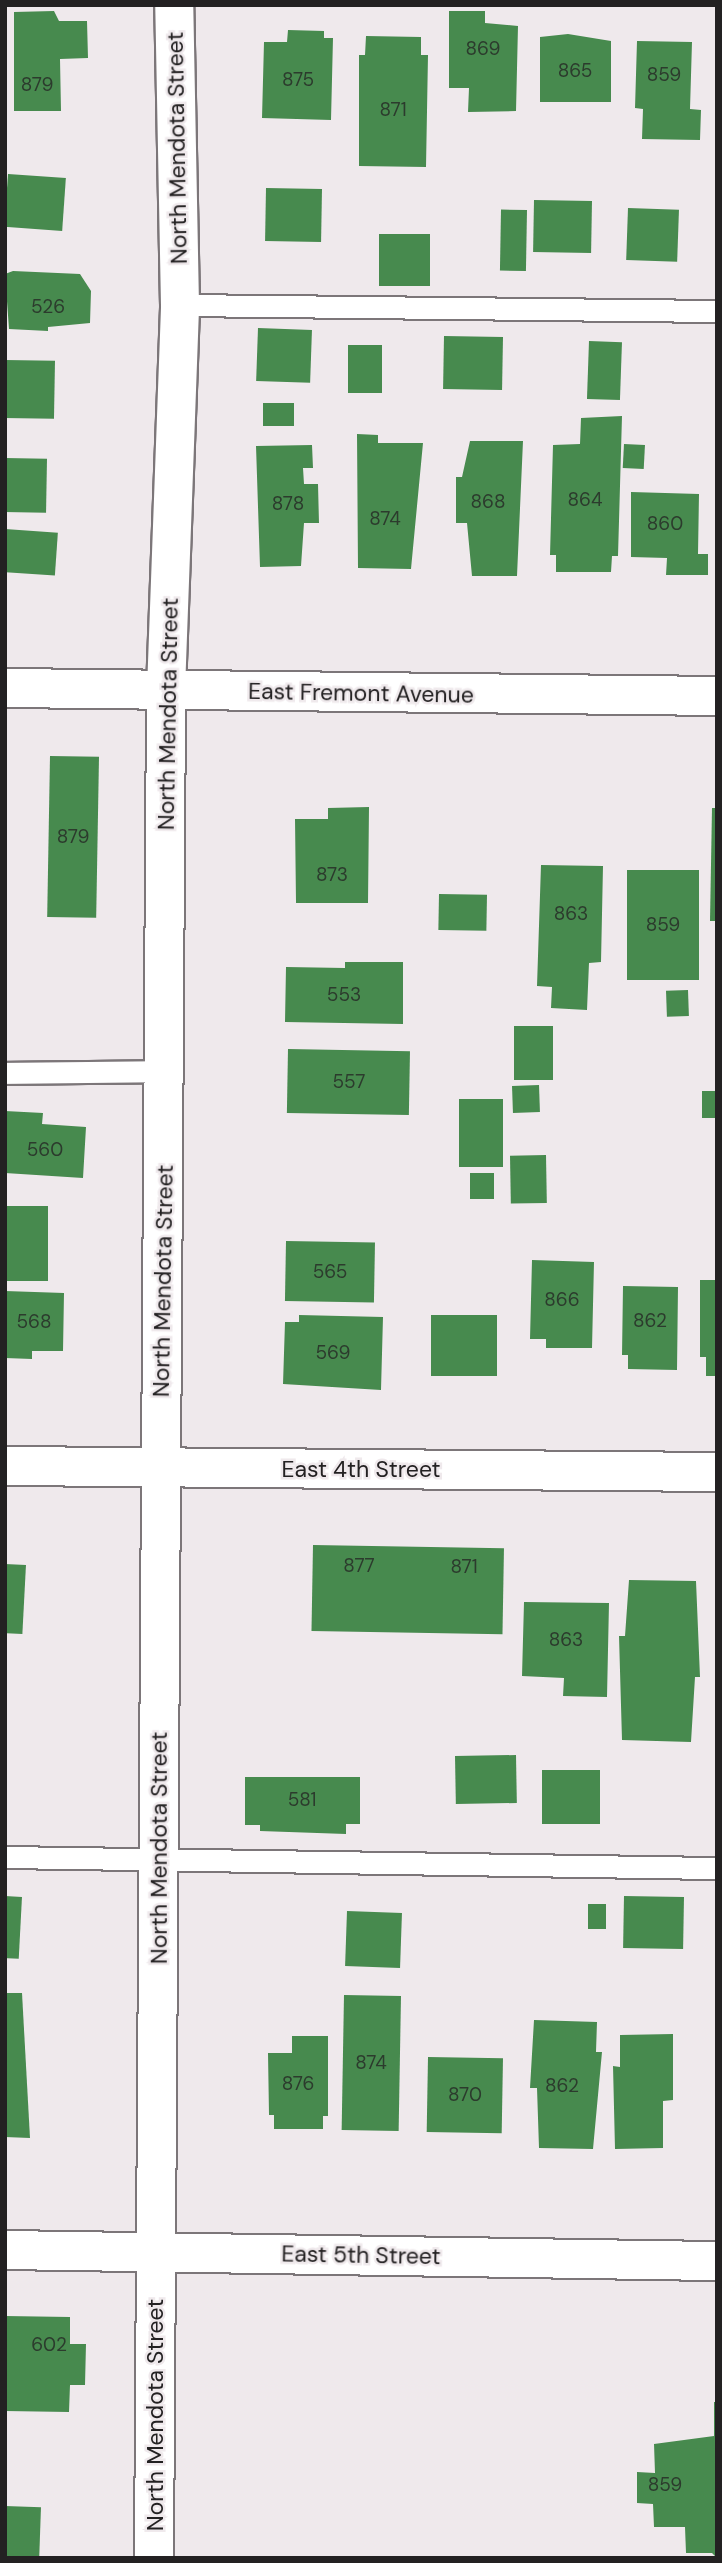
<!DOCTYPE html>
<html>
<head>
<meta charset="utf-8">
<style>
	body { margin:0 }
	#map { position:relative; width:722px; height:2563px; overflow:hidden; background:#efe9ec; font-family:"DM Sans",sans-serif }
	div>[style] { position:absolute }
	.building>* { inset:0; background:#478a4e; transform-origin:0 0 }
	.roads { filter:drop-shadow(2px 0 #7c7679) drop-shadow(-2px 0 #7c7679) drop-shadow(0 2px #7c7679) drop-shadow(0 -2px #7c7679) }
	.service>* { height:21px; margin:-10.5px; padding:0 10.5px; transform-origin:10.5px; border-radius:10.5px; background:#fff }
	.minor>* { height:38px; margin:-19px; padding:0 19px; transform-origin:19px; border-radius:19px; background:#fff }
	span { translate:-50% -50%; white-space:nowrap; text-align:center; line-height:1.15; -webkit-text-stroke:5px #efe9ec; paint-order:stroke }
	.number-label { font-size:19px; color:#2c3b2d }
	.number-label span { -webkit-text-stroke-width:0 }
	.street-label { font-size:23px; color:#232122 }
	.frame { position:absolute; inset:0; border:7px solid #232122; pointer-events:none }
</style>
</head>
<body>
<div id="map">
	<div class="building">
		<i style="clip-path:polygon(54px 11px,59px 21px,87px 21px,88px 58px,60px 59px,61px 111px,14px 111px,14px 12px)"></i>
		<i style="clip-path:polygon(449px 11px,485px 11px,485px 23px,518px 26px,516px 111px,468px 112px,469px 88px,449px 88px)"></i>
		<i style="clip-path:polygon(288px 30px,324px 31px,324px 38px,333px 38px,331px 120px,262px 118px,264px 42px,287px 42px)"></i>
		<i style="clip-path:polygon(568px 34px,611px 41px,611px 102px,540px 102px,540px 37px)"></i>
		<i style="clip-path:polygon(366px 36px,421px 37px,421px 55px,428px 55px,426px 167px,359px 166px,359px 55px,365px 55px)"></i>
		<i style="clip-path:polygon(637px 41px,692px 42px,690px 109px,701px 110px,700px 140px,642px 139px,643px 109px,635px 108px)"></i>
		<i style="left:8px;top:174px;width:58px;height:53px;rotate:4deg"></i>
		<i style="left:266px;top:188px;width:56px;height:53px;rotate:1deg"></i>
		<i style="left:534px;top:200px;width:58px;height:52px;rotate:1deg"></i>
		<i style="left:628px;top:208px;width:51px;height:52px;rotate:2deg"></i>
		<i style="left:527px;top:210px;width:61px;height:26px;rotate:91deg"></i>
		<i style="left:379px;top:234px;width:51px;height:52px"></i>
		<i style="clip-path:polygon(13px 271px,80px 274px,91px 291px,90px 323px,48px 327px,48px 331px,9px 329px,5px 274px)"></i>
		<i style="left:258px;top:328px;width:54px;height:53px;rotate:2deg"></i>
		<i style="left:444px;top:336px;width:59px;height:53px;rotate:1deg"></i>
		<i style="left:589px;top:341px;width:33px;height:58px;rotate:2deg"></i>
		<i style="left:348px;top:345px;width:34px;height:48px"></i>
		<i style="left:5px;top:360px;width:50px;height:58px;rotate:1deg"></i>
		<i style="left:263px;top:403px;width:31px;height:23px"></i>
		<i style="clip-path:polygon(622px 416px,618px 556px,612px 556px,611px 572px,556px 572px,556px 555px,550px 555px,553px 445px,580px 444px,581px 418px)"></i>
		<i style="clip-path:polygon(357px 434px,378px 435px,378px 443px,423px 443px,411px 569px,358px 568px)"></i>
		<i style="clip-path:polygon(470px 441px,523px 441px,517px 576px,472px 576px,467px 523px,456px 523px,456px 477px,462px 477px)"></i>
		<i style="left:624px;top:444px;width:21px;height:24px;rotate:3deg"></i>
		<i style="clip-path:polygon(312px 445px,313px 468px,303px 468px,304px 484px,318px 484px,319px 523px,304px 523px,301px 566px,260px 567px,256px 446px)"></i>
		<i style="left:5px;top:458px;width:42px;height:54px;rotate:1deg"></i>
		<i style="clip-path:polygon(631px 492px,699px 494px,698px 554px,708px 554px,708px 575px,666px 575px,667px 558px,631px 557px)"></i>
		<i style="left:5px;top:529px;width:53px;height:43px;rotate:4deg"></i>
		<i style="left:50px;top:756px;width:49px;height:161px;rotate:1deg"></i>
		<i style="clip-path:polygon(369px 807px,368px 903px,296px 903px,295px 819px,328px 819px,328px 808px)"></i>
		<i style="clip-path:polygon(712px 808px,717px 808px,717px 921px,710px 921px)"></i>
		<i style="clip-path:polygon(541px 865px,603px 866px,601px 962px,589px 963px,587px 1010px,551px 1008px,552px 987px,537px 986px)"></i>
		<i style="left:627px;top:870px;width:72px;height:110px"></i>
		<i style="left:439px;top:894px;width:48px;height:36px;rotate:1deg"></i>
		<i style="clip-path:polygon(345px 962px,403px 962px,403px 1024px,285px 1022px,286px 967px,345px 968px)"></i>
		<i style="left:688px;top:990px;width:26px;height:22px;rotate:88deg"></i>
		<i style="left:514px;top:1026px;width:39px;height:54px"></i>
		<i style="left:288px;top:1049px;width:122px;height:64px;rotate:1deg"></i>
		<i style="left:539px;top:1085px;width:27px;height:27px;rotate:88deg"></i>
		<i style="left:702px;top:1091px;width:15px;height:27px"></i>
		<i style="left:503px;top:1099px;width:68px;height:44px;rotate:90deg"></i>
		<i style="clip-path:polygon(5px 1111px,43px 1113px,42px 1124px,86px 1127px,83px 1178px,5px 1173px)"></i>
		<i style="left:546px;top:1155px;width:48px;height:36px;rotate:89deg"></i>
		<i style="left:470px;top:1173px;width:24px;height:26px"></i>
		<i style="left:5px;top:1206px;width:43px;height:75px"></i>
		<i style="left:286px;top:1241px;width:89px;height:60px;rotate:1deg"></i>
		<i style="clip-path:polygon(532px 1260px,594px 1262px,592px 1348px,546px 1348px,546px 1339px,530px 1339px)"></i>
		<i style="clip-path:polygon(700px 1280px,717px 1280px,717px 1376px,706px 1376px,706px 1357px,700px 1357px)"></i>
		<i style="clip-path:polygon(623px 1286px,678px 1287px,677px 1370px,628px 1369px,628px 1355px,622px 1355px)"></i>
		<i style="clip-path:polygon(5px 1291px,64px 1293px,63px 1351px,32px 1351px,32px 1359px,5px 1358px)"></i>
		<i style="clip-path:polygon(299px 1315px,383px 1317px,381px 1390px,283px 1384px,285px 1322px,299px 1322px)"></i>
		<i style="left:431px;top:1315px;width:66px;height:61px"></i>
		<i style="left:313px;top:1545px;width:191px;height:86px;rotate:1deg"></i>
		<i style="left:5px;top:1564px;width:21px;height:69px;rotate:3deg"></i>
		<i style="clip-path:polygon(629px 1580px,696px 1581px,700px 1677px,695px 1677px,691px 1742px,622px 1740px,619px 1636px,625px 1636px)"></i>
		<i style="clip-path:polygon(524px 1602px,609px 1603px,607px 1697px,563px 1696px,564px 1678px,522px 1676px)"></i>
		<i style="left:516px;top:1755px;width:48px;height:61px;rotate:89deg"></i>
		<i style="left:542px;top:1770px;width:58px;height:54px"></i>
		<i style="clip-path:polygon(245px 1777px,360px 1777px,360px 1824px,346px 1824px,346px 1834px,260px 1831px,260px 1825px,245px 1825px)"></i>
		<i style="left:5px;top:1896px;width:17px;height:62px;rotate:3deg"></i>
		<i style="left:624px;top:1896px;width:60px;height:52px;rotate:1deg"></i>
		<i style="left:588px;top:1904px;width:18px;height:25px"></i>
		<i style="left:347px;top:1911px;width:55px;height:55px;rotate:2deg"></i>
		<i style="clip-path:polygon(5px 1993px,22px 1993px,30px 2138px,5px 2137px)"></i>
		<i style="left:344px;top:1995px;width:57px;height:135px;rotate:1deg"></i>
		<i style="clip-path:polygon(534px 2020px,597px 2022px,596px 2052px,602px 2052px,593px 2149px,539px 2148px,537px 2088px,530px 2088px)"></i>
		<i style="clip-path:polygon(673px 2034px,673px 2100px,663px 2101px,663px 2148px,615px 2149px,613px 2066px,620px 2067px,620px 2035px)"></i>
		<i style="clip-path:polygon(292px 2036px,328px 2036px,328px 2116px,323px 2116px,323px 2129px,274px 2129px,274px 2115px,269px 2115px,268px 2053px,292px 2053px)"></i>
		<i style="left:428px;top:2057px;width:75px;height:75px;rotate:1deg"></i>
		<i style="clip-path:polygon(5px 2316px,70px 2317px,70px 2344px,86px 2344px,85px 2385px,70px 2385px,69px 2412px,5px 2411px)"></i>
		<i style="clip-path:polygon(714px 2402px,717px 2402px,717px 2558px,712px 2553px,686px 2553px,685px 2527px,654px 2527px,653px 2504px,637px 2503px,637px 2472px,655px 2473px,654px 2444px,714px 2436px)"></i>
		<i style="left:5px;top:2506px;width:36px;height:52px;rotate:2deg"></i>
	</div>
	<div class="roads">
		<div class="service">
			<i style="left:180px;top:305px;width:537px;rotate:0.64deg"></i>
			<i style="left:5px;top:1073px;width:162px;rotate:-0.7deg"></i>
			<i style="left:5px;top:1857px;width:712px;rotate:0.89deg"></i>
		</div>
		<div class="minor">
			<i style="left:5px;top:688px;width:712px;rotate:0.64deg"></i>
			<i style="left:5px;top:1466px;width:712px;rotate:0.48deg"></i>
			<i style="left:5px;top:2250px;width:712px;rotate:0.89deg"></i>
			<i style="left:154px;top:2558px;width:1868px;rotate:-89.63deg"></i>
			<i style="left:166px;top:690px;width:385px;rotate:-87.9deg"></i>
			<i style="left:180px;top:305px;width:300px;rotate:-91.1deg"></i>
		</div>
	</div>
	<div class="number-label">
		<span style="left:483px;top:49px">869</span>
		<span style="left:575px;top:71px">865</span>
		<span style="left:664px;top:75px">859</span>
		<span style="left:298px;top:80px">875</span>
		<span style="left:37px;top:85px">879</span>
		<span style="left:393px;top:110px">871</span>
		<span style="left:48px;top:307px">526</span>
		<span style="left:585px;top:500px">864</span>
		<span style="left:488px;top:502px">868</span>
		<span style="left:288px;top:504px">878</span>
		<span style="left:385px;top:519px">874</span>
		<span style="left:665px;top:524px">860</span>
		<span style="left:73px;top:837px">879</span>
		<span style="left:332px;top:875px">873</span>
		<span style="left:571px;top:914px">863</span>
		<span style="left:663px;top:925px">859</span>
		<span style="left:344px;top:995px">553</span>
		<span style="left:349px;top:1082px">557</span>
		<span style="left:45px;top:1150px">560</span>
		<span style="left:330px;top:1272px">565</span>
		<span style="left:562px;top:1300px">866</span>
		<span style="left:650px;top:1321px">862</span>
		<span style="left:34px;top:1322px">568</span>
		<span style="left:333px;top:1353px">569</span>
		<span style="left:359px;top:1566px">877</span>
		<span style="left:464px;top:1567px">871</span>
		<span style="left:566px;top:1640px">863</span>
		<span style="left:302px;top:1800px">581</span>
		<span style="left:371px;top:2063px">874</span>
		<span style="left:298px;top:2084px">876</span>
		<span style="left:562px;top:2086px">862</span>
		<span style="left:465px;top:2095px">870</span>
		<span style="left:49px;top:2345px">602</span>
		<span style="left:665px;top:2485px">859</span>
	</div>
	<div class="street-label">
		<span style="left:177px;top:148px;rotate:-91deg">North Mendota Street</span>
		<span style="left:361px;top:693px;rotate:1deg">East Fremont Avenue</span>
		<span style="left:168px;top:714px;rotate:-89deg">North Mendota Street</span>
		<span style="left:163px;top:1281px;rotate:-89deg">North Mendota Street</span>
		<span style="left:361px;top:1469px">East 4th Street</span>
		<span style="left:159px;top:1848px;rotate:-90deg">North Mendota Street</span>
		<span style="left:361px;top:2255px;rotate:1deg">East 5th Street</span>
		<span style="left:155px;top:2415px;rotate:-90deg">North Mendota Street</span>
	</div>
	<div class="frame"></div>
</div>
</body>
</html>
